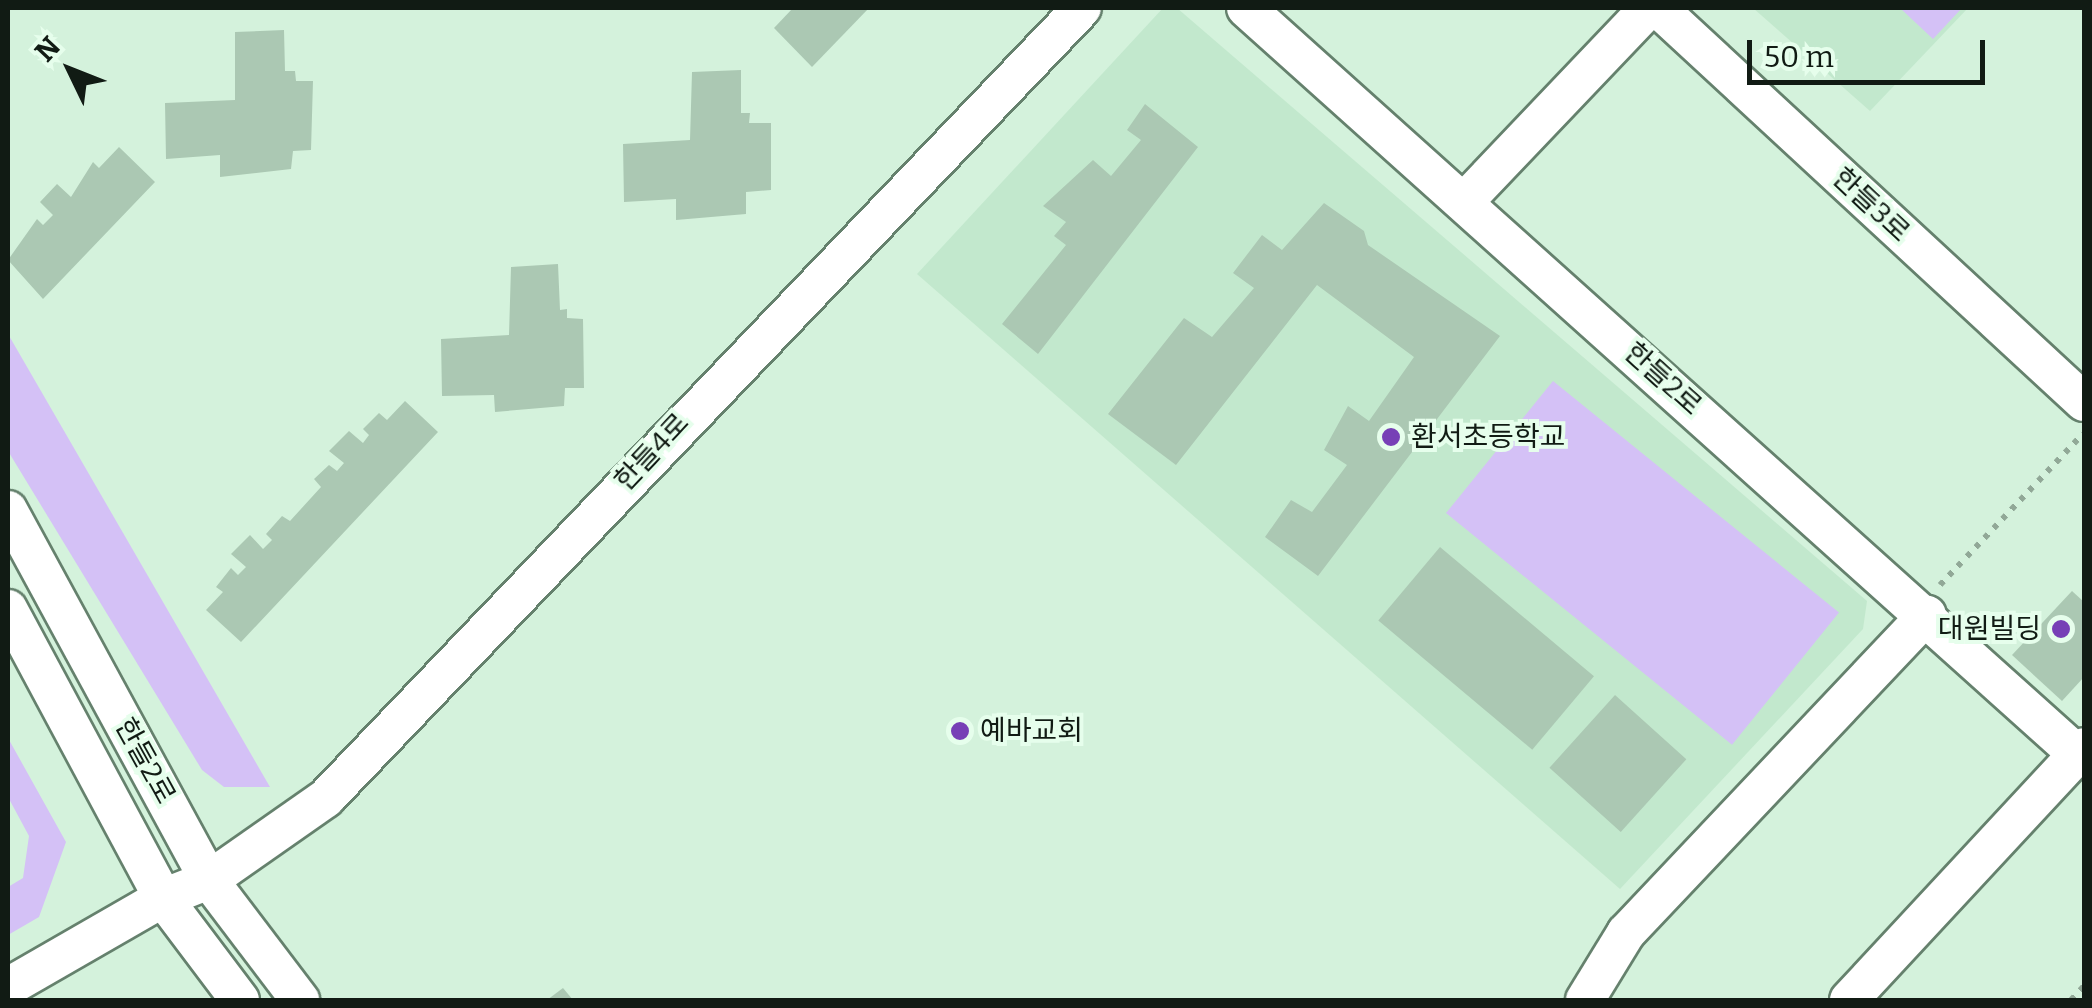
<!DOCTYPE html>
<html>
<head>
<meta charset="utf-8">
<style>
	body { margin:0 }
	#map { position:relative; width:2092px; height:1008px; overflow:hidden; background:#d4f2dc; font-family:Bitter,"Noto Sans KR",serif }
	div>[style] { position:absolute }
	.built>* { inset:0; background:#c2e8cd }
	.green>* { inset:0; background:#d4c1f6; transform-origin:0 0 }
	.building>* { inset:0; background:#abc8b3; transform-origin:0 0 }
	.path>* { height:6px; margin-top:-3px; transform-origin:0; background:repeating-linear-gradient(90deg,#91a897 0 5px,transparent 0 13px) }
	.roads { filter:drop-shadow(2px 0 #65816d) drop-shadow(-2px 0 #65816d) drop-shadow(0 2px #65816d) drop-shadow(0 -2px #65816d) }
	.minor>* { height:38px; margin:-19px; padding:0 19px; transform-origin:19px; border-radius:19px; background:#fff }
	.dots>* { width:28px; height:28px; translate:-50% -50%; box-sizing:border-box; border:5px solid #e6feec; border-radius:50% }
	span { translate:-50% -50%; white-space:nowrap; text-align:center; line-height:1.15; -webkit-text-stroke:8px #e6feec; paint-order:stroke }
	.street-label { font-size:28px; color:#111b14 }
	.poi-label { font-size:28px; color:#111b14 }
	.left { translate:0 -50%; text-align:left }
	.right { translate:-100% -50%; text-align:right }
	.frame { position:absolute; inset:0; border:10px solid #111b14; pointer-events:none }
	.north { position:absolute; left:20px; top:20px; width:100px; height:100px; -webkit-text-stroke:8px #e6feec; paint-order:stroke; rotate:313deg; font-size:28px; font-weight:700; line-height:40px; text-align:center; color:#111b14 }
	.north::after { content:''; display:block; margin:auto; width:35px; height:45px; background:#111b14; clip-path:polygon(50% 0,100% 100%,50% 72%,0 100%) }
	.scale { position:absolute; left:1747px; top:40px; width:238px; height:45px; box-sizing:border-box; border:5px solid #111b14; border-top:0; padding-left:12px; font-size:30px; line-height:35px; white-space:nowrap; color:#111b14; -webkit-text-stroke:8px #e6feec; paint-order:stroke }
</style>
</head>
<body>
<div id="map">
	<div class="built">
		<i style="clip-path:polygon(1163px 8px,1177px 8px,1867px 601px,1863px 629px,1620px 889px,917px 274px)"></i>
		<i style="clip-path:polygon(1753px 8px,1968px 8px,1870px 111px)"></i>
	</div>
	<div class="green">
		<i style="clip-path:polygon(1900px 8px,1962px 8px,1933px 39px)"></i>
		<i style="clip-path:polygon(8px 334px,270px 787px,224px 787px,202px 770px,8px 451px)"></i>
		<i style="left:1553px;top:381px;width:368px;height:170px;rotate:39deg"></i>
		<i style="clip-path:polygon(8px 738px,66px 842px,39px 917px,8px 935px,8px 887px,23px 878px,29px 836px,8px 797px)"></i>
	</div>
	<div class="building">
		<i style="clip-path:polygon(793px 8px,869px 8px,812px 67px,774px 28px)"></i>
		<i style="clip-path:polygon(284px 30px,285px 71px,295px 71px,296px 81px,313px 81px,311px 150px,293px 151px,291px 169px,220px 177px,220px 155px,166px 159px,165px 103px,235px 100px,235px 32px)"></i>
		<i style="clip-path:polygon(741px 70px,741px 113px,750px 113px,749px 123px,771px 123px,771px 190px,746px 192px,746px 214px,676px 220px,676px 199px,624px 202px,623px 144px,690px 140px,692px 72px)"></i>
		<i style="clip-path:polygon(1145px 104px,1198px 147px,1038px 354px,1002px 324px,1066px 245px,1054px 236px,1066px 222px,1043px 206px,1093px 160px,1111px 176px,1141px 140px,1127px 130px)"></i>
		<i style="clip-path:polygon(119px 147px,155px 182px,43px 299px,8px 260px,37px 219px,43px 225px,53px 215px,40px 202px,57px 184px,71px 197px,93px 162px,99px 168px)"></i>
		<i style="clip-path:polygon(1324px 203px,1364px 231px,1368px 245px,1500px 336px,1318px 576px,1265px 537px,1291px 500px,1312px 512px,1347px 465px,1324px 450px,1348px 406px,1369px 421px,1414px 357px,1317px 285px,1176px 465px,1108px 414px,1184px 318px,1212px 337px,1254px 288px,1233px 273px,1262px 235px,1282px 250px)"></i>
		<i style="clip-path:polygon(558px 264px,560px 310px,567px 309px,567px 318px,583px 319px,584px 388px,565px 388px,564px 406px,495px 412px,494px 395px,442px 396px,441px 339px,509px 335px,511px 267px)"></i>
		<i style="clip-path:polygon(405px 401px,438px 432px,241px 642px,206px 610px,223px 592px,216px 587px,231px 568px,238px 575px,246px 567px,231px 554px,250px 535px,263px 549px,272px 540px,266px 534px,282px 516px,290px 521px,321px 487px,314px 479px,329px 465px,337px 471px,344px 463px,329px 451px,349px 431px,363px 443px,369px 435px,363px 429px,379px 413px,387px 420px)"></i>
		<i style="left:1440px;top:547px;width:201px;height:96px;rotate:40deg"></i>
		<i style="clip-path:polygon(2072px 591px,2084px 602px,2084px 677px,2062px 701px,2012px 655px)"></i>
		<i style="left:1615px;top:695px;width:96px;height:98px;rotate:42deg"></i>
		<i style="clip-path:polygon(563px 988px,573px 1000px,547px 1000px)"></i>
	</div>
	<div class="path">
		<i style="left:1940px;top:585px;width:208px;rotate:-46.6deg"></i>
		<i style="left:2071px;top:1000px;width:19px;rotate:-47deg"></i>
	</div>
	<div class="roads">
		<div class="minor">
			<i style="left:1246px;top:8px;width:1117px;rotate:41.91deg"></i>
			<i style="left:1658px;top:8px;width:580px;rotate:42.77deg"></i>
			<i style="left:1464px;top:202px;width:268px;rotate:-46.4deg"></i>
			<i style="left:8px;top:510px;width:421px;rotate:61.5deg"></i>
			<i style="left:209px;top:880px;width:151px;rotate:52.8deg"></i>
			<i style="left:8px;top:609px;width:328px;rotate:61.8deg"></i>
			<i style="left:163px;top:898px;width:128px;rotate:53deg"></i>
			<i style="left:8px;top:987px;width:179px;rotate:-29.9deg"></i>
			<i style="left:163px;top:898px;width:49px;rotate:-21.4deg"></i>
			<i style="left:209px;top:880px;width:143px;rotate:-35deg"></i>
			<i style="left:326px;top:798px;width:1093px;rotate:-46.26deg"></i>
			<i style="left:1585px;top:1000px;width:79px;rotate:-58.5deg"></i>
			<i style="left:1626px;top:933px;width:438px;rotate:-46.6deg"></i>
			<i style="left:1849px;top:1000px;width:345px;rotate:-47.1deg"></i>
		</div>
	</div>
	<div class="dots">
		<i style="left:1391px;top:437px;background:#7740b6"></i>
		<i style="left:2061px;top:629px;background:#7740b6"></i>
		<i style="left:960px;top:731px;background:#7740b6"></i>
	</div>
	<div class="street-label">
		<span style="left:1871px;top:205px;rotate:43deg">한들3로</span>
		<span style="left:1663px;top:379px;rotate:42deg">한들2로</span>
		<span style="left:652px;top:452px;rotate:-47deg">한들4로</span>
		<span style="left:145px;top:761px;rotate:61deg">한들2로</span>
	</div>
	<div class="poi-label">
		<span class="left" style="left:1411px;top:437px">환서초등학교</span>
		<span class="right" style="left:2041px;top:629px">대원빌딩</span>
		<span class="left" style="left:980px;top:731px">예바교회</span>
	</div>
	<div class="frame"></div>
	<div class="north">N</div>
	<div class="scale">50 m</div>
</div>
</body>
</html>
